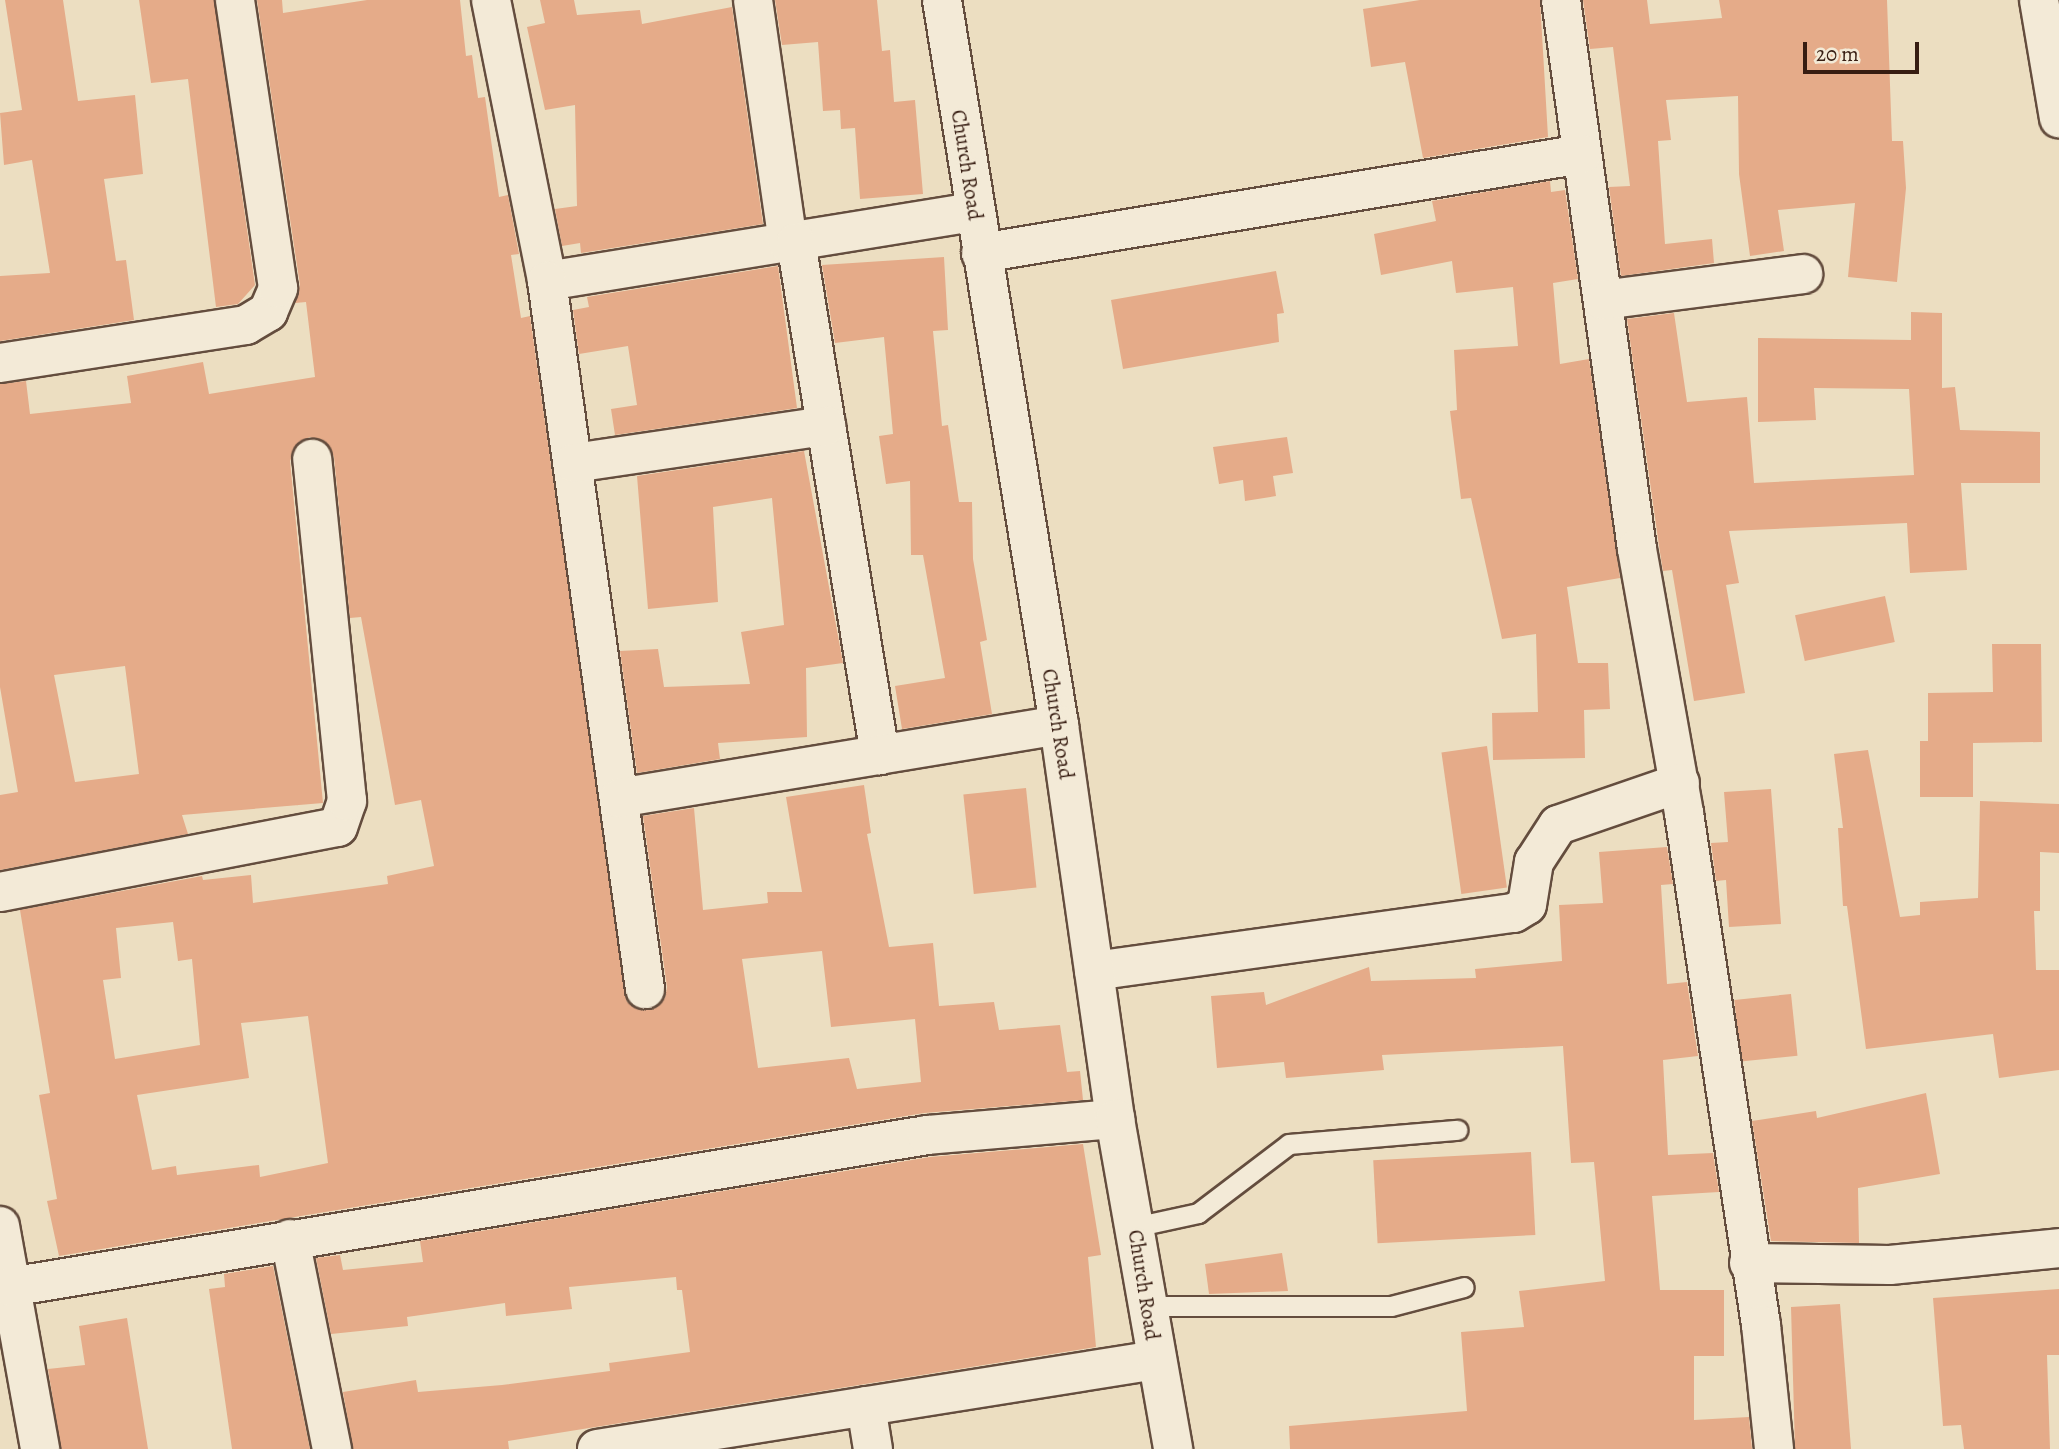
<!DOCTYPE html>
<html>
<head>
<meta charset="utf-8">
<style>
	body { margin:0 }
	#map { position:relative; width:2059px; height:1449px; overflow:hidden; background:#ecdec1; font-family:Alegreya,serif }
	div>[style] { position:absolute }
	.building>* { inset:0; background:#e5ab89; transform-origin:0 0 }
	.roads { filter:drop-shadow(2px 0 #644d3e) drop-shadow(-2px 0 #644d3e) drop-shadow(0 2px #644d3e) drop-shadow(0 -2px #644d3e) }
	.service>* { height:19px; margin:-9.5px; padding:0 9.5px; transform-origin:9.5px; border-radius:9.5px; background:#f3ead7 }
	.minor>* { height:38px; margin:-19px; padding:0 19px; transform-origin:19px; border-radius:19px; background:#f3ead7 }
	.tertiary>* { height:38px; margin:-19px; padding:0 19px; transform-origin:19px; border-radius:19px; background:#f3ead7 }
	span { translate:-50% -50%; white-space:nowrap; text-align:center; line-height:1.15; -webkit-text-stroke:5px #f3ead7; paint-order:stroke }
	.street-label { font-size:21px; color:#371d12 }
	.scale { position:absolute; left:1803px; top:42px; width:116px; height:32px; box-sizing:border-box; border:4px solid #371d12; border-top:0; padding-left:9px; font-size:21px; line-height:24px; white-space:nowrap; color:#371d12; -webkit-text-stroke:5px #f3ead7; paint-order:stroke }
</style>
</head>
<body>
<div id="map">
	<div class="building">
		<i style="clip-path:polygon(5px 0,63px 0,78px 101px,135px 95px,143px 174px,104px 179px,116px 261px,126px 260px,134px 320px,0 341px,0 276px,50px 273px,32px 160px,4px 165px,0 113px,22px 110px)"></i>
		<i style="clip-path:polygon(139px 0,214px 0,255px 285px,238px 304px,216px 307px,188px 79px,151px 83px)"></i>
		<i style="clip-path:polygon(evenodd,257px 0,282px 0,283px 13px,367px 0,460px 0,466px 56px,472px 55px,478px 98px,485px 97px,499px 197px,508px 195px,519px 254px,511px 255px,521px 318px,530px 316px,627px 1002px,649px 1010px,665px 998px,667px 987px,643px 816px,694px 808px,703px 910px,768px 903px,767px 892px,802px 892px,786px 797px,864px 785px,871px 833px,867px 834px,889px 947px,933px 943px,939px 1006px,994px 1002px,999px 1030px,1060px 1025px,1067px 1072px,1080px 1071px,1083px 1100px,924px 1113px,59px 1256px,47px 1201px,57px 1199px,39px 1095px,50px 1093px,20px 910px,202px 876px,203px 880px,251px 875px,253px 903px,388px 884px,387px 876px,434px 866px,421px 800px,395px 805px,361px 617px,350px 618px,334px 457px,329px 446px,310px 437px,299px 442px,290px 461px,323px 803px,182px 815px,188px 834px,0 870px,0 795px,18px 792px,0 687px,0 384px,26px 381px,30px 414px,131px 403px,127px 376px,203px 362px,209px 394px,315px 377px,306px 302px,295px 303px,300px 285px,257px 0,125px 666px,139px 774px,75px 782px,54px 675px,125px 666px,257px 0,173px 922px,178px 961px,192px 959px,200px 1045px,115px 1059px,103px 980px,121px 978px,116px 928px,173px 922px,257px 0,822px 951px,831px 1027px,915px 1019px,921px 1082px,857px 1089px,849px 1058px,758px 1068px,742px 959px,822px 951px,257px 0,308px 1016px,328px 1163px,260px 1177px,259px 1165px,177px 1175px,176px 1166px,152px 1170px,137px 1095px,249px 1078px,241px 1023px,308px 1016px)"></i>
		<i style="clip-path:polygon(540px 0,574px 0,577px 15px,640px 10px,642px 24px,732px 7px,763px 224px,581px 253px,580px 243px,562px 246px,555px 209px,577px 206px,575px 105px,545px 110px,527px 27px,545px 23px)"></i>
		<i style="clip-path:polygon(775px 0,877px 0,882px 51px,890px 50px,894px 102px,915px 100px,923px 194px,860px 199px,855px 128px,841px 129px,840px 110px,823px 111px,818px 42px,782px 45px)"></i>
		<i style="clip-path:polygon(1420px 0,1540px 0,1548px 137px,1423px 158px,1405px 62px,1371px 67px,1363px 9px)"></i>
		<i style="clip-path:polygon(1583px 0,1647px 0,1650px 24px,1722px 18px,1719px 0,1887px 0,1892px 141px,1903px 141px,1906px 188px,1897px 282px,1848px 277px,1855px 203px,1778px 210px,1784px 251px,1750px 256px,1739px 174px,1738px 96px,1666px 100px,1671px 140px,1658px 141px,1665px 244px,1712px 239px,1714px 263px,1621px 276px,1609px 187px,1630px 186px,1613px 47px,1590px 49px)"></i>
		<i style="clip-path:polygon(1550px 181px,1551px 192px,1565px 190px,1578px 279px,1553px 283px,1560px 364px,1589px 359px,1620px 578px,1567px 587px,1578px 663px,1608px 663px,1610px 709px,1584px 710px,1585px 758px,1493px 760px,1492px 713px,1538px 712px,1536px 634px,1502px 639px,1471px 498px,1461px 499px,1450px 411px,1457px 410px,1454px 350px,1518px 346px,1513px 287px,1456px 293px,1452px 261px,1381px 275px,1374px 234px,1436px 221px,1432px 201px)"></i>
		<i style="clip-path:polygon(944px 257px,948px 330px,933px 331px,942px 426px,948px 425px,959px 502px,972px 502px,973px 559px,987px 640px,980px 642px,992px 714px,902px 729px,895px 686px,945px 678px,923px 555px,911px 555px,910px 481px,886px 484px,879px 436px,893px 434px,884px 337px,835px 343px,822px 265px)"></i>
		<i style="clip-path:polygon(778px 266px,797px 408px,615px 435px,611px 409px,637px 405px,628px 346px,579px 354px,573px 310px,589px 307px,587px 297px)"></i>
		<i style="clip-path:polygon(1276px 271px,1284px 313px,1277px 314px,1279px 342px,1123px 369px,1111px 300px)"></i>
		<i style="clip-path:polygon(1911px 312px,1942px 313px,1942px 388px,1955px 387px,1960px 430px,2040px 432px,2040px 483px,1961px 483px,1967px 570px,1910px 573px,1907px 523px,1729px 531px,1739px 583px,1726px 585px,1745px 693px,1694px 701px,1672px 570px,1663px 571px,1659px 546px,1627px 319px,1674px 313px,1687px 402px,1747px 397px,1754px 483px,1914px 475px,1909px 389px,1814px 388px,1816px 420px,1758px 422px,1758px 338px,1911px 340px)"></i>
		<i style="clip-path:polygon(1287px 437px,1293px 473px,1273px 476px,1276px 496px,1245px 501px,1243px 480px,1219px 484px,1213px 447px)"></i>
		<i style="clip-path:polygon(804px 451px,843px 663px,806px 668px,807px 737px,718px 743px,720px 759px,637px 773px,620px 651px,658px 649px,664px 687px,750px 684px,741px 632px,784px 625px,772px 498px,713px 507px,718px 602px,648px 609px,637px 476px)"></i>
		<i style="left:1885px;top:596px;width:47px;height:92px;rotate:78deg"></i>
		<i style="clip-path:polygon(1992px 644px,2041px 644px,2042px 742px,1973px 743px,1973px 797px,1920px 797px,1920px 741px,1928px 741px,1928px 693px,1993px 692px)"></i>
		<i style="left:1487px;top:746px;width:143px;height:46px;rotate:82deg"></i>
		<i style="clip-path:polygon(1868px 750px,1900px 917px,1920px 915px,1920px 902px,1978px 898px,1980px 801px,2059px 804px,2059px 853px,2040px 852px,2040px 911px,2034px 911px,2036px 970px,2059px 970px,2059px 1070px,1999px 1078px,1993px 1034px,1866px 1049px,1847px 906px,1843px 906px,1838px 828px,1843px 828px,1834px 754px)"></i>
		<i style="left:1026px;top:788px;width:100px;height:63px;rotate:84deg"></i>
		<i style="clip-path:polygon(1771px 789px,1781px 924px,1729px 927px,1726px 880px,1716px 881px,1711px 843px,1728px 842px,1724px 792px)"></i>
		<i style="clip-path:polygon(1667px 847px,1673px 884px,1661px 885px,1667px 984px,1687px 982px,1698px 1056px,1663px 1060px,1668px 1155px,1713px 1153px,1719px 1192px,1652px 1196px,1660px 1290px,1724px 1290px,1724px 1356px,1694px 1356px,1694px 1420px,1749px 1417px,1752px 1449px,1290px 1449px,1289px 1426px,1467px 1411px,1461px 1332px,1524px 1327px,1519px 1291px,1605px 1281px,1594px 1162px,1571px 1163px,1563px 1046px,1382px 1055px,1384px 1070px,1286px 1078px,1284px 1062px,1217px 1068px,1211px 996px,1264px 992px,1266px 1005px,1369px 967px,1371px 981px,1476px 978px,1475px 969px,1562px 961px,1559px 905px,1603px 903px,1599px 852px)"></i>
		<i style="left:1791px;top:994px;width:62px;height:57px;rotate:84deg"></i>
		<i style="clip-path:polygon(1926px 1093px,1940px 1174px,1858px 1188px,1859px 1243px,1771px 1241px,1752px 1121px,1816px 1111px,1817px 1118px)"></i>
		<i style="clip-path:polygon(1083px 1144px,1101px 1255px,1088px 1257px,1096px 1347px,508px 1441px,509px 1449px,353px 1449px,343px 1392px,416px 1380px,418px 1392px,502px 1385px,610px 1371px,609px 1363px,690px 1352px,682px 1290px,677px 1290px,676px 1277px,569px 1287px,572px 1309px,506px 1316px,505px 1303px,407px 1317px,408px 1326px,331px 1334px,316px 1258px,340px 1255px,343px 1270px,423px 1262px,420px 1241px,930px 1157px)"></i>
		<i style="left:1531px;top:1152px;width:83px;height:158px;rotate:87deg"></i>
		<i style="clip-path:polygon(1282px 1253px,1288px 1291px,1209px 1294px,1205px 1264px)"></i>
		<i style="clip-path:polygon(273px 1266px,310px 1449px,232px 1449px,209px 1289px,225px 1287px,224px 1274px)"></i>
		<i style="clip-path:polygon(2059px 1289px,2059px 1355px,2047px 1355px,2050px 1449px,1964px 1449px,1961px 1425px,1943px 1426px,1933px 1298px)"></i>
		<i style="clip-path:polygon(1840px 1304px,1851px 1449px,1795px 1449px,1791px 1307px)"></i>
		<i style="clip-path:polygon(127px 1318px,148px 1449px,61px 1449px,48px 1369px,85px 1365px,79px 1326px)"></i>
	</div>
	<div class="roads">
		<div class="service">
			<i style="left:1134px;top:1227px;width:66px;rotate:-12.3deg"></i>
			<i style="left:1198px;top:1213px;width:114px;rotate:-37.2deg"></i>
			<i style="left:1289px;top:1144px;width:169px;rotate:-4.8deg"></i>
			<i style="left:1147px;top:1306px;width:244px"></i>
			<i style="left:1391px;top:1306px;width:75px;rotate:-14.6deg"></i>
		</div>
		<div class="minor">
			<i style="left:491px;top:0;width:287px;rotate:78.7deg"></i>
			<i style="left:547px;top:281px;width:433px;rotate:-9.2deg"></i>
			<i style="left:753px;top:0;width:246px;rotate:81.8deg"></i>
			<i style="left:1561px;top:0;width:554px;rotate:82.12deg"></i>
			<i style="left:1637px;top:549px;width:268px;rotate:79.9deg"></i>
			<i style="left:1684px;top:813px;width:518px;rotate:81.45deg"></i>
			<i style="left:1761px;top:1325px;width:125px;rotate:84deg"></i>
			<i style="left:2039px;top:0;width:120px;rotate:80.4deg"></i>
			<i style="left:796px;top:242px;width:520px;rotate:80.7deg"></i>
			<i style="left:981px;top:253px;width:609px;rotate:-9.35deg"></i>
			<i style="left:547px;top:281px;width:715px;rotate:82.12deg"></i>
			<i style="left:1603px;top:300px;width:202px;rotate:-7.4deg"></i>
			<i style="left:0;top:363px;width:249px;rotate:-8.8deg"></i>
			<i style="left:246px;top:325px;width:26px;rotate:-31deg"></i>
			<i style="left:268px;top:312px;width:26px;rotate:-67deg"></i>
			<i style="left:278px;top:288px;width:291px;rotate:-98.5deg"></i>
			<i style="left:574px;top:463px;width:255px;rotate:-8.4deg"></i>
			<i style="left:619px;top:798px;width:446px;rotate:-9.4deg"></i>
			<i style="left:0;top:892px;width:344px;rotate:-10.9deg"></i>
			<i style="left:338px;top:827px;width:28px;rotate:-71deg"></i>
			<i style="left:347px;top:801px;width:344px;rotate:-95.8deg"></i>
			<i style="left:1094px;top:971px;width:424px;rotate:-7.9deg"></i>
			<i style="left:1514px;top:913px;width:15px;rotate:-32deg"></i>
			<i style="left:1527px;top:905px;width:44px;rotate:-80.8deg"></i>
			<i style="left:1534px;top:862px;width:44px;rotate:-57deg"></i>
			<i style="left:1558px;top:825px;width:129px;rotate:-19deg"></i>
			<i style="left:0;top:1226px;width:227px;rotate:79.8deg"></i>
			<i style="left:290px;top:1239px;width:214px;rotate:78.7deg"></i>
			<i style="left:1749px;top:1263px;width:141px;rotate:0.8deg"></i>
			<i style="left:1890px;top:1265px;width:170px;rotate:-5.7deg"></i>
			<i style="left:10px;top:1287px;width:930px;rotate:-9.41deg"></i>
			<i style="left:927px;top:1135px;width:189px;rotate:-4.9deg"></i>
			<i style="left:866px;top:1406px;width:44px;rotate:80.8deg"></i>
			<i style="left:597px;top:1449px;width:566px;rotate:-9.05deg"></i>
		</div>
		<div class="tertiary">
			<i style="left:942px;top:0;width:734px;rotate:80.83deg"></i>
			<i style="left:1059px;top:725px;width:398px;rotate:81.9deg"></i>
			<i style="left:1115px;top:1119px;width:335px;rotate:80deg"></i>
		</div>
	</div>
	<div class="street-label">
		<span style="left:967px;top:165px;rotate:81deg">Church Road</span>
		<span style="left:1058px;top:724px;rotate:81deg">Church Road</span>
		<span style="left:1144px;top:1285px;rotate:81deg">Church Road</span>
	</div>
	<div class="scale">20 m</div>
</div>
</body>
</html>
